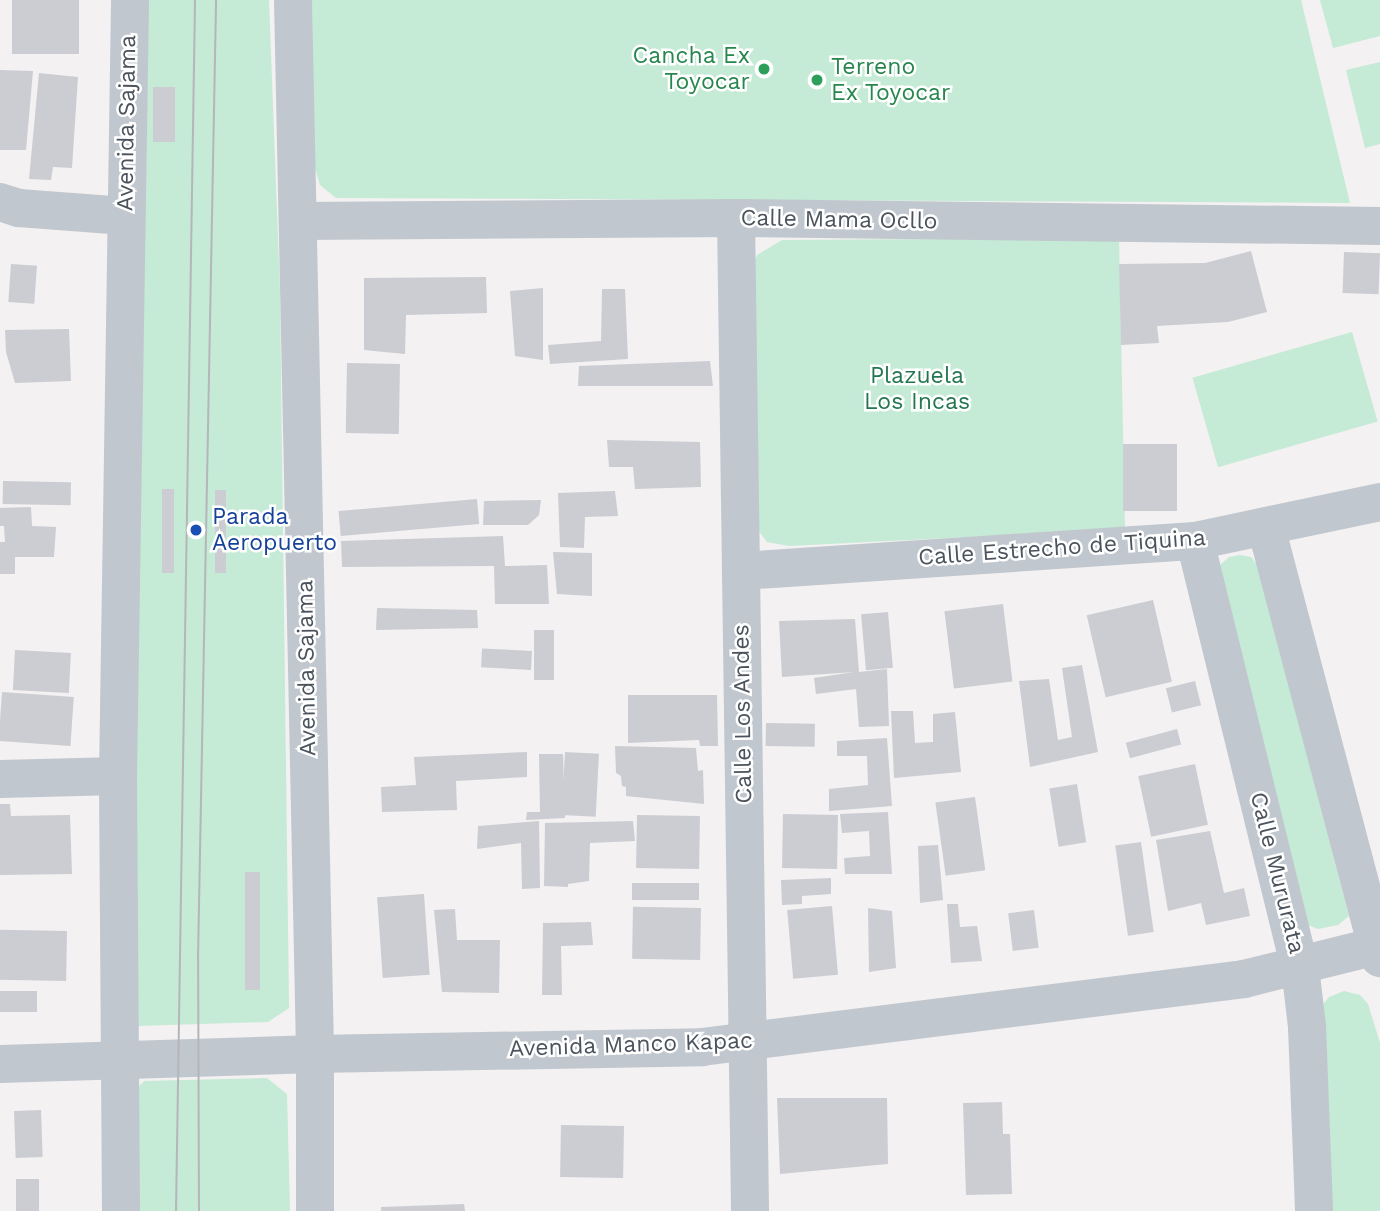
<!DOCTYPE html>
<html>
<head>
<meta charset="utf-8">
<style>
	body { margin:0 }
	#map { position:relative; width:1380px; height:1211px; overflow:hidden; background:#f3f1f1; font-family:"Work Sans",sans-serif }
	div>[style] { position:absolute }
	.green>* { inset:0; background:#c5ead6; transform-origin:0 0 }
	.building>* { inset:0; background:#cbcdd3; transform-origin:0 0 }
	.minor>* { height:38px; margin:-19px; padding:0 19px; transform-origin:19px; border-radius:19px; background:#c1c7ce }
	.tram>* { height:2px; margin:-1px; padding:0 1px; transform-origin:1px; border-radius:1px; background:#b4b6ba }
	.dots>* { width:19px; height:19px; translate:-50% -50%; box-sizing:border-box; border:4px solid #fff; border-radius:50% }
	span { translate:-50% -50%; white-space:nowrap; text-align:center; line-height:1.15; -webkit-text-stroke:5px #fff; paint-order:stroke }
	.leisure-label { font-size:23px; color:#27864d }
	.right { translate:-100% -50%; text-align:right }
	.left { translate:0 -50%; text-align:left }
	.street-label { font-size:23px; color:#4b535c }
	.park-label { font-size:23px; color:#237651 }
	.transit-label { font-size:23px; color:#164399 }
</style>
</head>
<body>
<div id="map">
	<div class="green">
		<i style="clip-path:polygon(144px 0,269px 0,280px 291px,289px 1008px,268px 1022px,137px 1026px,130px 688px)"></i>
		<i style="clip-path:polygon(312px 0,1301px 0,1350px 203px,336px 198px,320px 185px,313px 161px)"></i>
		<i style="clip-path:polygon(1320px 0,1380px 0,1380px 36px,1333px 48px)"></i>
		<i style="clip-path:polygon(1380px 62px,1380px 144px,1365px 148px,1346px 70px)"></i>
		<i style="clip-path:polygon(1119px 238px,1125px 529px,789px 546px,767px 542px,755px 526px,751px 272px,757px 255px,782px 240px)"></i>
		<i style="left:1352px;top:332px;width:93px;height:166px;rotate:74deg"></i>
		<i style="clip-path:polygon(1240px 555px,1251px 557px,1258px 566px,1349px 916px,1338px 925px,1318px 929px,1308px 925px,1220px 565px,1229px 557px)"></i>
		<i style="clip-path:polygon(1344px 991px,1360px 995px,1368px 1004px,1380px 1043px,1380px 1211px,1329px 1211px,1320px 1008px,1329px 997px)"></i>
		<i style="clip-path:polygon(267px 1078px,287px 1094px,290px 1211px,133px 1211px,131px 1095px,144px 1081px)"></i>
	</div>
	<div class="building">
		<i style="left:12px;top:0;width:67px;height:54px"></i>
		<i style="clip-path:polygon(0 70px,33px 71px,26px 150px,0 150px)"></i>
		<i style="clip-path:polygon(39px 73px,78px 77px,72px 168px,53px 167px,51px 180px,29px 179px)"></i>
		<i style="left:153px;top:87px;width:22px;height:55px"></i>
		<i style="clip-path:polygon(1251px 251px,1267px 312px,1228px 322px,1157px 326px,1159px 343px,1121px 345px,1119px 264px,1205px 263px)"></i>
		<i style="left:1344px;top:252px;width:36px;height:41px;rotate:2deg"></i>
		<i style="left:11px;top:264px;width:26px;height:38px;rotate:4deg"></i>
		<i style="clip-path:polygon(486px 277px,487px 313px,406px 315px,405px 354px,364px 350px,364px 278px)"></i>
		<i style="clip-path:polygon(543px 288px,543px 360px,515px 356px,510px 291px)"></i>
		<i style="clip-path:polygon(602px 289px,625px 289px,628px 359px,550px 364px,548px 345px,601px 341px)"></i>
		<i style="clip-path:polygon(69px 329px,71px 381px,15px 383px,6px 352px,5px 330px)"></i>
		<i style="clip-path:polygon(710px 361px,713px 386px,578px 386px,579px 366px)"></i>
		<i style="left:347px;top:363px;width:53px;height:70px;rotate:1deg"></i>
		<i style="clip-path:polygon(607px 440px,700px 442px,701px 487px,635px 489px,633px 467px,609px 467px)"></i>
		<i style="left:1177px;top:444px;width:67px;height:54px;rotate:90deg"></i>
		<i style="left:3px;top:481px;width:68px;height:23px;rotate:1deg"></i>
		<i style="left:162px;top:489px;width:12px;height:84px"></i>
		<i style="left:215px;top:490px;width:11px;height:83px"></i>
		<i style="clip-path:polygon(615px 491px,618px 516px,585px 517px,584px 548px,560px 547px,558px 493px)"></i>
		<i style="left:477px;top:499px;width:25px;height:139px;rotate:85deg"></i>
		<i style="clip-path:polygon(541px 500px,539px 515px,528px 525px,483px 525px,484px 501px)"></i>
		<i style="clip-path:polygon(31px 507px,32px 526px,56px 527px,54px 557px,15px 557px,15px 574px,0 574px,0 542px,5px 542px,4px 526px,0 526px,0 508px)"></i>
		<i style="clip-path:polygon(503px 536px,505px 566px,547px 565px,549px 604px,495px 604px,494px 566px,342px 567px,341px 541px)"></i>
		<i style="clip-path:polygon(553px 552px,592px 553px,592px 596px,557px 594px)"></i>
		<i style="left:1153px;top:600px;width:84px;height:68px;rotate:77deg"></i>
		<i style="left:1003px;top:604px;width:78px;height:59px;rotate:83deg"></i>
		<i style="clip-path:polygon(377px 608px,477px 610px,478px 628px,376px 630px)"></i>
		<i style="left:888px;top:612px;width:56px;height:27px;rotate:85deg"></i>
		<i style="clip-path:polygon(855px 619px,859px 672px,887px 669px,889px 726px,859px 727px,856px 689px,816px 694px,814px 678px,854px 672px,782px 677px,779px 621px)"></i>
		<i style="left:534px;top:630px;width:20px;height:50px"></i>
		<i style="left:15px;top:650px;width:56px;height:40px;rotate:3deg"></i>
		<i style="left:532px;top:651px;width:19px;height:50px;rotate:93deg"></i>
		<i style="clip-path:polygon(1082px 665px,1098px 752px,1030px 767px,1019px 681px,1049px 679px,1058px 740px,1072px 737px,1062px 668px)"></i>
		<i style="left:1195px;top:681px;width:25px;height:30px;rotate:76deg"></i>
		<i style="left:2px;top:692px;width:72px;height:49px;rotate:4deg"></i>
		<i style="clip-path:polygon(628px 695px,717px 695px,718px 746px,700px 746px,699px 740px,628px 743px)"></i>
		<i style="clip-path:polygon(891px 711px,913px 711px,915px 743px,933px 742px,933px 714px,955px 712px,961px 772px,894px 778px)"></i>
		<i style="left:766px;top:723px;width:49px;height:23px;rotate:1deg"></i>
		<i style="left:1177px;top:729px;width:16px;height:53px;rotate:75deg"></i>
		<i style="clip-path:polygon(887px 738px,892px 806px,829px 811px,829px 789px,868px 785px,867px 756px,837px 756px,837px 741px)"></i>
		<i style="clip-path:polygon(615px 746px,696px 748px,698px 771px,703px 770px,704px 804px,626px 796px,626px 787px,622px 786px,621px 776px,616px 773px)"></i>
		<i style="clip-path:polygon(527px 752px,527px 777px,456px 781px,457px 810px,382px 812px,381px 787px,416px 785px,414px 757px)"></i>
		<i style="left:565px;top:752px;width:34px;height:63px;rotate:3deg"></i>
		<i style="clip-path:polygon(539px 754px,563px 754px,565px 818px,526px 820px,527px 812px,540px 812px)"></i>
		<i style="left:1195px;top:764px;width:62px;height:58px;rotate:78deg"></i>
		<i style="left:1077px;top:784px;width:59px;height:28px;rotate:81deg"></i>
		<i style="left:975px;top:797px;width:74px;height:40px;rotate:82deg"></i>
		<i style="clip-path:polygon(0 804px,10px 804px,11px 816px,70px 815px,72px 874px,0 875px)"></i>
		<i style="clip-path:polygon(888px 812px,892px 874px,845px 874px,844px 858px,870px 856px,869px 831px,842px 833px,840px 814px)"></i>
		<i style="left:783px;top:814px;width:55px;height:54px;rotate:1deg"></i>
		<i style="left:637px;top:815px;width:63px;height:53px;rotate:1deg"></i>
		<i style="clip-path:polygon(539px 821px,540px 888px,522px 889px,521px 843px,477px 849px,478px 826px)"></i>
		<i style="clip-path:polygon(633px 821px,635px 841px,590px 843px,589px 881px,568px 884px,568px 887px,544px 886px,545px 823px)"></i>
		<i style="clip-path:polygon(1210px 831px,1224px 893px,1244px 888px,1250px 916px,1206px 925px,1201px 903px,1168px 911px,1156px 840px)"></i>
		<i style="left:1141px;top:842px;width:91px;height:26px;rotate:82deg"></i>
		<i style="clip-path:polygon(938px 845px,943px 900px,920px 903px,918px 846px)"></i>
		<i style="left:245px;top:872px;width:15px;height:118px"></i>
		<i style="clip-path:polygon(831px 878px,831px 894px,802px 896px,802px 904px,782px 905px,781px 880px)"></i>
		<i style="left:632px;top:883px;width:67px;height:17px"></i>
		<i style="left:424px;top:894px;width:81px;height:47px;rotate:86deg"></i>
		<i style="clip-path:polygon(947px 904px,958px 904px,960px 927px,977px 926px,982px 961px,951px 963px)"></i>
		<i style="left:832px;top:906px;width:69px;height:45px;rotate:85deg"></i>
		<i style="left:701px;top:908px;width:52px;height:68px;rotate:91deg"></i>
		<i style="clip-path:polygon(868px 908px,892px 911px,896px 968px,869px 972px)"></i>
		<i style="clip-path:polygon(455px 909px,457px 940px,500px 940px,499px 993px,442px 992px,434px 910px)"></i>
		<i style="left:1034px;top:910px;width:38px;height:26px;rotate:83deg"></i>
		<i style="clip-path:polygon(591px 922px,593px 945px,561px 946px,562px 995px,542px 995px,543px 923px)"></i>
		<i style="left:67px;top:931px;width:50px;height:67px;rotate:91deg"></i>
		<i style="left:0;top:991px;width:37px;height:21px"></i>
		<i style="clip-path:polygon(777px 1098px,887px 1098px,888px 1164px,780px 1174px)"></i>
		<i style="clip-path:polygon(1002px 1102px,1003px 1134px,1010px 1134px,1012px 1194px,966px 1195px,963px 1103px)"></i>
		<i style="left:41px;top:1110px;width:47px;height:27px;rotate:88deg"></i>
		<i style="left:561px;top:1125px;width:63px;height:52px;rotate:1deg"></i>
		<i style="left:16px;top:1179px;width:23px;height:32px"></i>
		<i style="clip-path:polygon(464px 1204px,465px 1211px,381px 1211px,381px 1207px)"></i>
	</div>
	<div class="minor">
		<i style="left:293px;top:0;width:1054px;rotate:88.8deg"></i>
		<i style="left:315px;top:1054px;width:157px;rotate:90deg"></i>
		<i style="left:0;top:202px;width:20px;rotate:18deg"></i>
		<i style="left:19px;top:208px;width:106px;rotate:4.3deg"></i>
		<i style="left:736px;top:218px;width:993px;rotate:89.19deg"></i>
		<i style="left:299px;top:221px;width:437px;rotate:-0.4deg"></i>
		<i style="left:736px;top:218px;width:644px;rotate:0.71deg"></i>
		<i style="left:1266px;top:527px;width:446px;rotate:75.2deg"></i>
		<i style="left:1195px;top:541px;width:439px;rotate:76.2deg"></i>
		<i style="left:1300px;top:967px;width:60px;rotate:83.3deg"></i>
		<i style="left:1307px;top:1027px;width:184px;rotate:87.8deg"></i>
		<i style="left:741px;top:571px;width:455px;rotate:-3.8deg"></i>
		<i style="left:1195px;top:541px;width:189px;rotate:-11.9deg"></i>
		<i style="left:0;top:779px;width:118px;rotate:-1.5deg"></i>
		<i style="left:0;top:1064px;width:315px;rotate:-1.8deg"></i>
		<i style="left:315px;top:1054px;width:387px;rotate:-1deg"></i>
		<i style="left:702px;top:1047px;width:546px;rotate:-7.15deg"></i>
		<i style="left:1244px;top:979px;width:140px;rotate:-14deg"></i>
		<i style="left:121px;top:1211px;width:435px;rotate:-90.4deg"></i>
		<i style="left:118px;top:776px;width:776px;rotate:-89.11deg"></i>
	</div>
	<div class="tram">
		<i style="left:176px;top:1211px;width:1211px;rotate:-89.1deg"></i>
		<i style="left:199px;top:1211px;width:252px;rotate:-90.2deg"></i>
		<i style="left:198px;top:959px;width:959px;rotate:-88.92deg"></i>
	</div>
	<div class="dots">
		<i style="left:764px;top:69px;background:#2e9e5b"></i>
		<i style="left:817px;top:80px;background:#2e9e5b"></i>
		<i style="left:196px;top:530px;background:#1a4fb4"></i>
	</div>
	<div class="leisure-label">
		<span class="right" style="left:750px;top:69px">Cancha Ex<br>Toyocar</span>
		<span class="left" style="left:831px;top:80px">Terreno<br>Ex Toyocar</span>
	</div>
	<div class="street-label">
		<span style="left:127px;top:123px;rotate:-89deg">Avenida Sajama</span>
		<span style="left:839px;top:220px;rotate:1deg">Calle Mama Ocllo</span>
		<span style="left:1062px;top:548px;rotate:-4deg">Calle Estrecho de Tiquina</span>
		<span style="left:307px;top:668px;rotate:-91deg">Avenida Sajama</span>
		<span style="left:743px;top:714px;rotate:-91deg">Calle Los Andes</span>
		<span style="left:1277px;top:873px;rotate:76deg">Calle Mururata</span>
		<span style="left:631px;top:1045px;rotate:-2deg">Avenida Manco Kapac</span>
	</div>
	<div class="park-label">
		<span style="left:917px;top:389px">Plazuela<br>Los Incas</span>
	</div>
	<div class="transit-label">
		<span class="left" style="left:212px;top:530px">Parada<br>Aeropuerto</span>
	</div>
</div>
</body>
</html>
